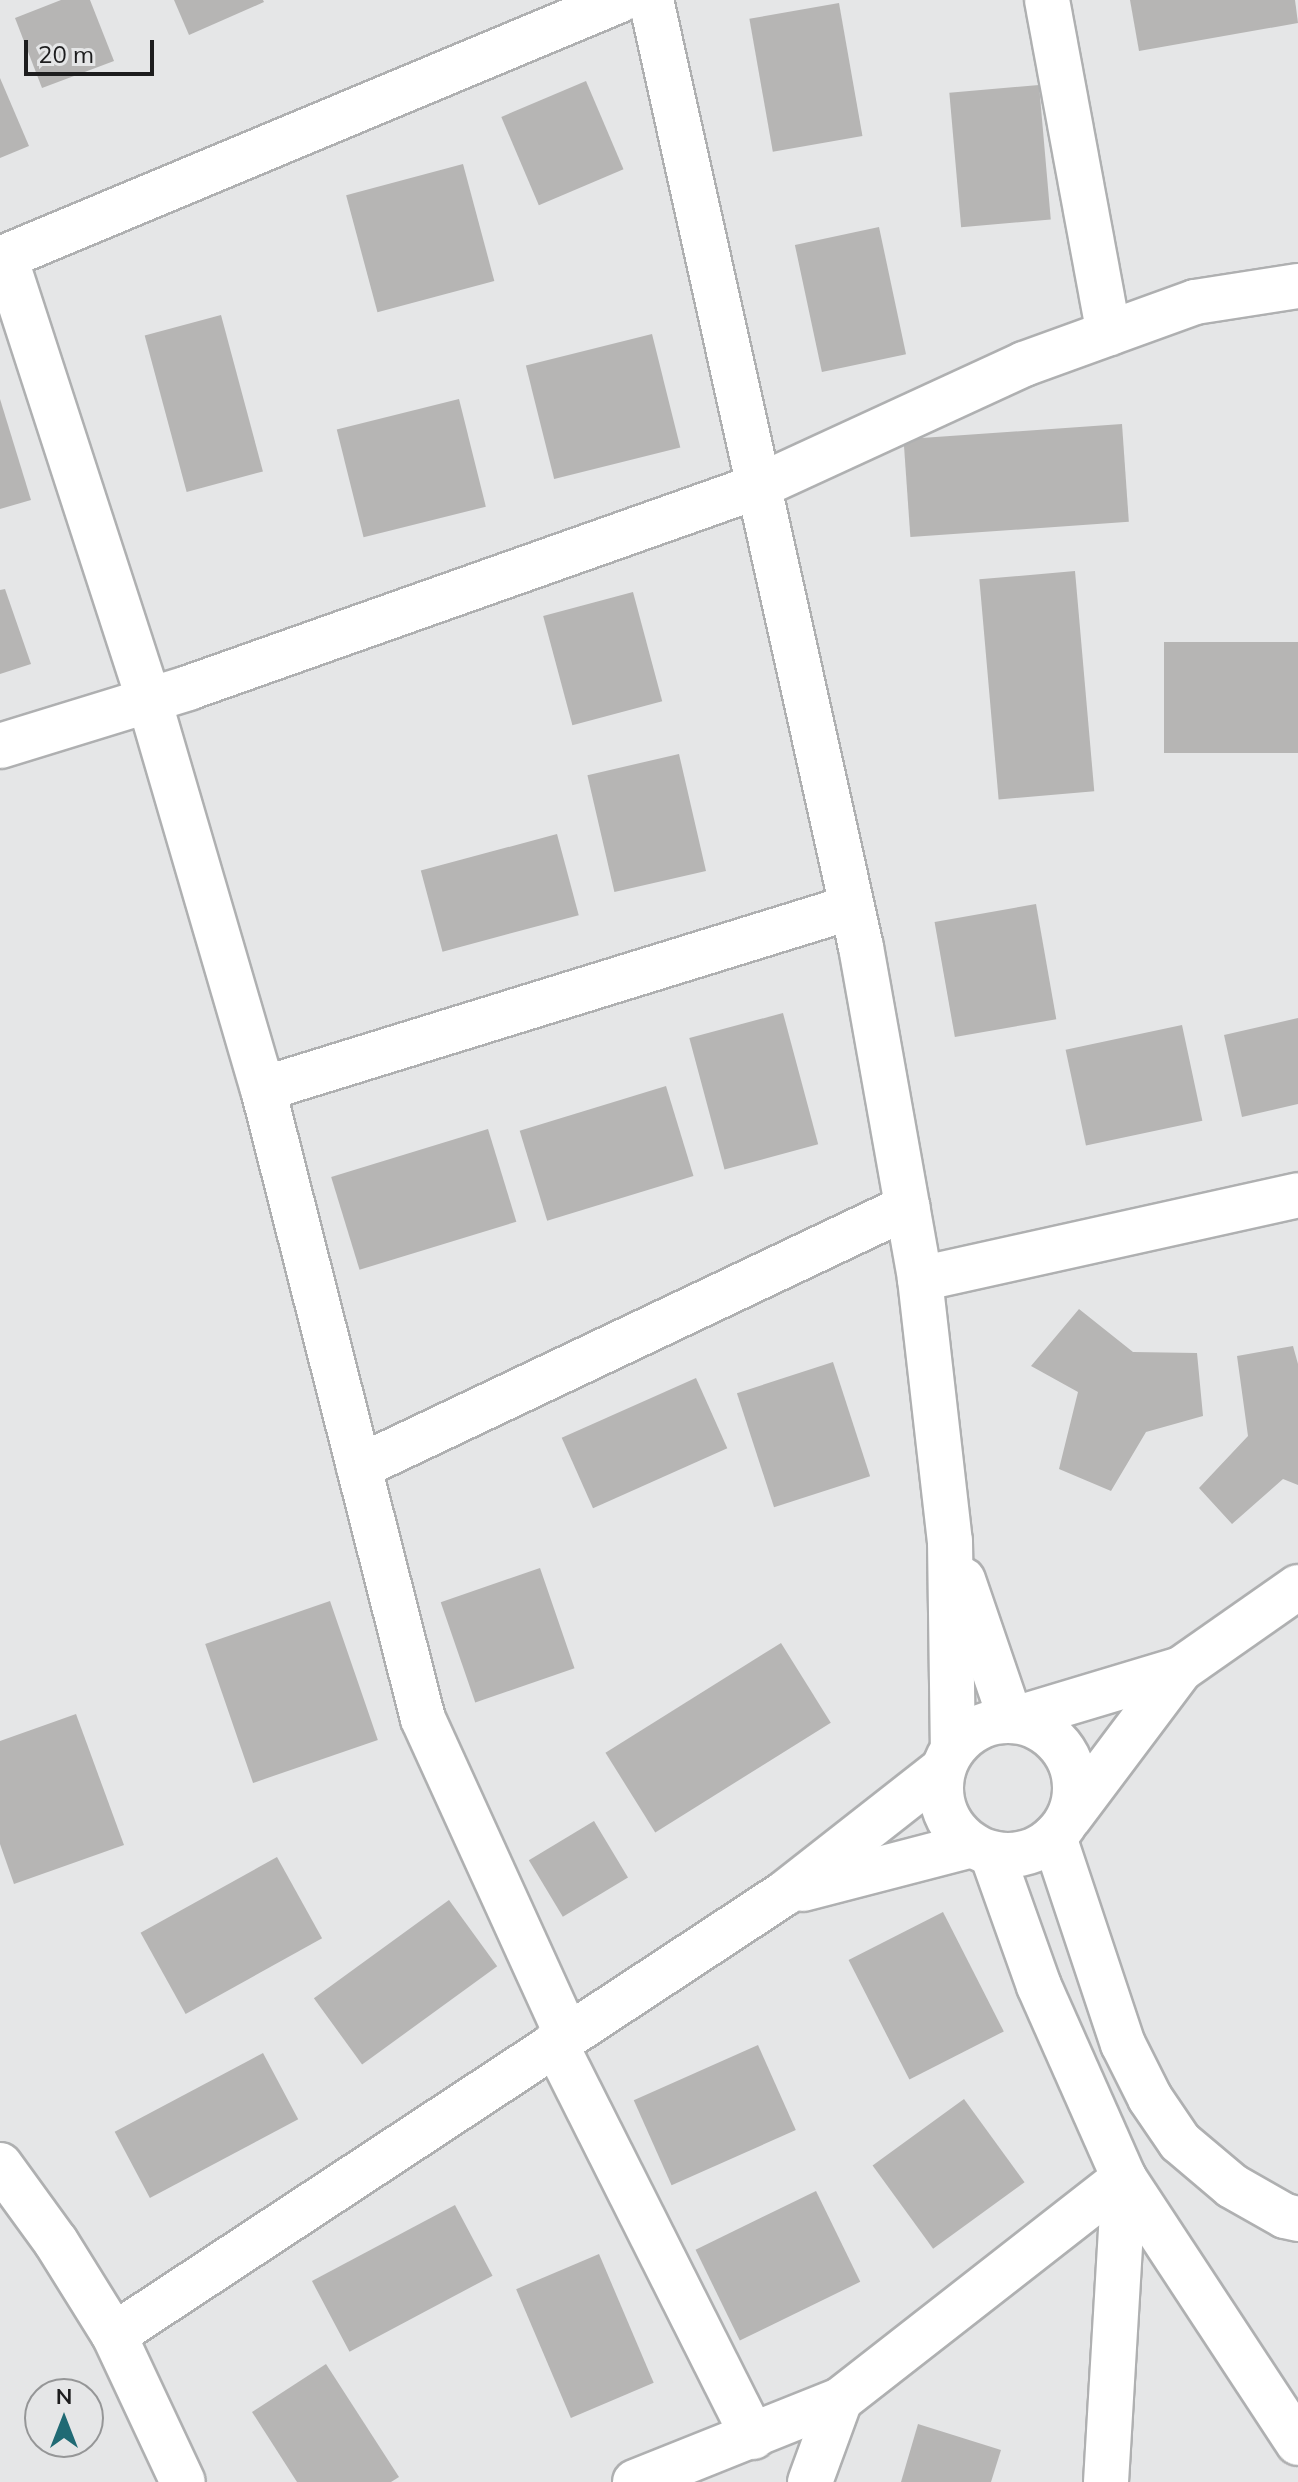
<!DOCTYPE html>
<html>
<head>
<meta charset="utf-8">
<style>
	body { margin:0 }
	#map { position:relative; width:1298px; height:2482px; overflow:hidden; background:#e5e6e7; font-family:Mulish,sans-serif }
	div>[style] { position:absolute }
	.building>* { inset:0; background:#b6b5b4; transform-origin:0 0 }
	.roads { filter:drop-shadow(2px 0 #afb0b1) drop-shadow(-2px 0 #afb0b1) drop-shadow(0 2px #afb0b1) drop-shadow(0 -2px #afb0b1) }
	.minor>* { height:44px; margin:-22px; padding:0 22px; transform-origin:22px; border-radius:22px; background:#fff }
	.minor>.ring { margin:-22px; padding:0; box-sizing:content-box; background:none; border:44px solid #fff; border-radius:50% }
	span { translate:-50% -50%; white-space:nowrap; text-align:center; line-height:1.15; -webkit-text-stroke:7px #e5e6e7; paint-order:stroke }
	.north { position:absolute; left:24px; top:2378px; width:80px; height:80px; box-sizing:border-box; background:#e5e6e7; border:2px solid #959697; border-radius:50%; rotate:0deg; font-size:22px; font-weight:700; line-height:32px; text-align:center; color:#1d1d1e }
	.north::after { content:''; display:block; margin:auto; width:28px; height:36px; background:#206a74; clip-path:polygon(50% 0,100% 100%,50% 72%,0 100%) }
	.scale { position:absolute; left:24px; top:40px; width:130px; height:36px; box-sizing:border-box; border:4px solid #1d1d1e; border-top:0; padding-left:10px; font-size:24px; line-height:28px; white-space:nowrap; color:#1d1d1e; -webkit-text-stroke:6px #e5e6e7; paint-order:stroke }
</style>
</head>
<body>
<div id="map">
	<div class="building">
		<i style="clip-path:polygon(61px 0,90px 0,114px 61px,42px 88px,15px 18px)"></i>
		<i style="clip-path:polygon(174px 0,263px 0,264px 2px,189px 35px)"></i>
		<i style="clip-path:polygon(1130px 0,1295px 0,1298px 23px,1139px 51px)"></i>
		<i style="left:839px;top:3px;width:135px;height:91px;rotate:80deg"></i>
		<i style="clip-path:polygon(0 78px,29px 146px,0 158px)"></i>
		<i style="left:586px;top:81px;width:96px;height:92px;rotate:67deg"></i>
		<i style="left:1039px;top:85px;width:135px;height:90px;rotate:85deg"></i>
		<i style="left:463px;top:164px;width:121px;height:121px;rotate:75deg"></i>
		<i style="left:879px;top:227px;width:130px;height:86px;rotate:78deg"></i>
		<i style="left:221px;top:315px;width:162px;height:79px;rotate:75deg"></i>
		<i style="left:652px;top:334px;width:117px;height:130px;rotate:76deg"></i>
		<i style="clip-path:polygon(0 399px,31px 500px,0 509px)"></i>
		<i style="left:459px;top:399px;width:111px;height:126px;rotate:76deg"></i>
		<i style="left:1122px;top:424px;width:98px;height:219px;rotate:86deg"></i>
		<i style="left:1075px;top:571px;width:221px;height:96px;rotate:85deg"></i>
		<i style="clip-path:polygon(5px 589px,31px 664px,0 674px,0 590px)"></i>
		<i style="left:633px;top:592px;width:113px;height:93px;rotate:75deg"></i>
		<i style="left:1298px;top:642px;width:111px;height:134px;rotate:90deg"></i>
		<i style="left:679px;top:754px;width:120px;height:94px;rotate:77deg"></i>
		<i style="left:557px;top:834px;width:84px;height:141px;rotate:75deg"></i>
		<i style="left:1036px;top:904px;width:117px;height:103px;rotate:80deg"></i>
		<i style="left:783px;top:1013px;width:136px;height:97px;rotate:75deg"></i>
		<i style="clip-path:polygon(1298px 1018px,1298px 1104px,1242px 1117px,1224px 1035px)"></i>
		<i style="left:1182px;top:1025px;width:98px;height:119px;rotate:78deg"></i>
		<i style="left:666px;top:1086px;width:94px;height:153px;rotate:73deg"></i>
		<i style="left:488px;top:1129px;width:97px;height:164px;rotate:73deg"></i>
		<i style="clip-path:polygon(1079px 1309px,1133px 1352px,1197px 1353px,1203px 1416px,1146px 1432px,1111px 1491px,1059px 1469px,1078px 1392px,1031px 1366px)"></i>
		<i style="clip-path:polygon(1293px 1346px,1298px 1364px,1298px 1485px,1283px 1479px,1232px 1524px,1199px 1488px,1248px 1436px,1237px 1356px)"></i>
		<i style="left:833px;top:1362px;width:120px;height:101px;rotate:72deg"></i>
		<i style="left:696px;top:1378px;width:77px;height:147px;rotate:66deg"></i>
		<i style="left:540px;top:1568px;width:106px;height:105px;rotate:71deg"></i>
		<i style="left:330px;top:1601px;width:147px;height:132px;rotate:71deg"></i>
		<i style="left:781px;top:1643px;width:94px;height:207px;rotate:58deg"></i>
		<i style="clip-path:polygon(76px 1714px,124px 1845px,14px 1884px,0 1844px,0 1741px)"></i>
		<i style="left:594px;top:1821px;width:66px;height:76px;rotate:59deg"></i>
		<i style="left:277px;top:1857px;width:93px;height:156px;rotate:61deg"></i>
		<i style="left:449px;top:1900px;width:82px;height:167px;rotate:54deg"></i>
		<i style="left:943px;top:1912px;width:134px;height:106px;rotate:63deg"></i>
		<i style="left:758px;top:2045px;width:93px;height:136px;rotate:66deg"></i>
		<i style="left:263px;top:2053px;width:75px;height:168px;rotate:62deg"></i>
		<i style="left:964px;top:2099px;width:103px;height:113px;rotate:54deg"></i>
		<i style="left:816px;top:2191px;width:101px;height:134px;rotate:64deg"></i>
		<i style="left:455px;top:2205px;width:80px;height:162px;rotate:62deg"></i>
		<i style="left:599px;top:2254px;width:140px;height:90px;rotate:67deg"></i>
		<i style="clip-path:polygon(326px 2364px,399px 2477px,391px 2482px,297px 2482px,252px 2412px)"></i>
		<i style="clip-path:polygon(918px 2424px,1001px 2450px,991px 2482px,901px 2482px)"></i>
	</div>
	<div class="roads">
		<div class="minor">
			<i style="left:651px;top:0;width:970px;rotate:77.5deg"></i>
			<i style="left:861px;top:947px;width:337px;rotate:79.9deg"></i>
			<i style="left:920px;top:1279px;width:264px;rotate:83.5deg"></i>
			<i style="left:950px;top:1541px;width:208px;rotate:89.2deg"></i>
			<i style="left:1047px;top:0;width:339px;rotate:79.5deg"></i>
			<i style="left:5px;top:257px;width:466px;rotate:72deg"></i>
			<i style="left:149px;top:700px;width:405px;rotate:73.7deg"></i>
			<i style="left:263px;top:1089px;width:650px;rotate:75.75deg"></i>
			<i style="left:423px;top:1719px;width:347px;rotate:65.5deg"></i>
			<i style="left:0;top:259px;width:672px;rotate:-22.67deg"></i>
			<i style="left:0;top:746px;width:197px;rotate:-17.1deg"></i>
			<i style="left:188px;top:688px;width:606px;rotate:-19.48deg"></i>
			<i style="left:759px;top:486px;width:292px;rotate:-24.7deg"></i>
			<i style="left:1024px;top:364px;width:182px;rotate:-19.9deg"></i>
			<i style="left:1195px;top:302px;width:104px;rotate:-8.8deg"></i>
			<i style="left:263px;top:1089px;width:616px;rotate:-17.17deg"></i>
			<i style="left:920px;top:1279px;width:387px;rotate:-12.5deg"></i>
			<i style="left:359px;top:1467px;width:607px;rotate:-25.38deg"></i>
			<i style="left:963px;top:1580px;width:148px;rotate:71.1deg"></i>
			<i style="left:1011px;top:1720px;width:177px;rotate:-16.7deg"></i>
			<i class="ring" style="left:941px;top:1721px;width:90px;height:90px"></i>
			<i style="left:1069px;top:1818px;width:186px;rotate:-53.1deg"></i>
			<i style="left:1181px;top:1669px;width:143px;rotate:-35deg"></i>
			<i style="left:1054px;top:1837px;width:218px;rotate:71.6deg"></i>
			<i style="left:1123px;top:2044px;width:60px;rotate:63.4deg"></i>
			<i style="left:1150px;top:2098px;width:53px;rotate:55.7deg"></i>
			<i style="left:1180px;top:2142px;width:68px;rotate:40.2deg"></i>
			<i style="left:1232px;top:2186px;width:61px;rotate:29.5deg"></i>
			<i style="left:1285px;top:2216px;width:13px;rotate:13deg"></i>
			<i style="left:992px;top:1854px;width:140px;rotate:70.4deg"></i>
			<i style="left:1039px;top:1986px;width:210px;rotate:66.1deg"></i>
			<i style="left:1124px;top:2178px;width:317px;rotate:56.7deg"></i>
			<i style="left:803px;top:1889px;width:175px;rotate:-14.6deg"></i>
			<i style="left:555px;top:2043px;width:441px;rotate:63.3deg"></i>
			<i style="left:0;top:2165px;width:95px;rotate:54deg"></i>
			<i style="left:56px;top:2242px;width:110px;rotate:58.1deg"></i>
			<i style="left:114px;top:2335px;width:162px;rotate:64.9deg"></i>
			<i style="left:114px;top:2335px;width:803px;rotate:-33.37deg"></i>
			<i style="left:785px;top:1893px;width:201px;rotate:-38.1deg"></i>
			<i style="left:635px;top:2482px;width:221px;rotate:-21.8deg"></i>
			<i style="left:810px;top:2482px;width:87px;rotate:-69.9deg"></i>
			<i style="left:840px;top:2400px;width:360px;rotate:-38deg"></i>
			<i style="left:1106px;top:2482px;width:305px;rotate:-86.6deg"></i>
		</div>
	</div>
	<div class="north">N</div>
	<div class="scale">20 m</div>
</div>
</body>
</html>
